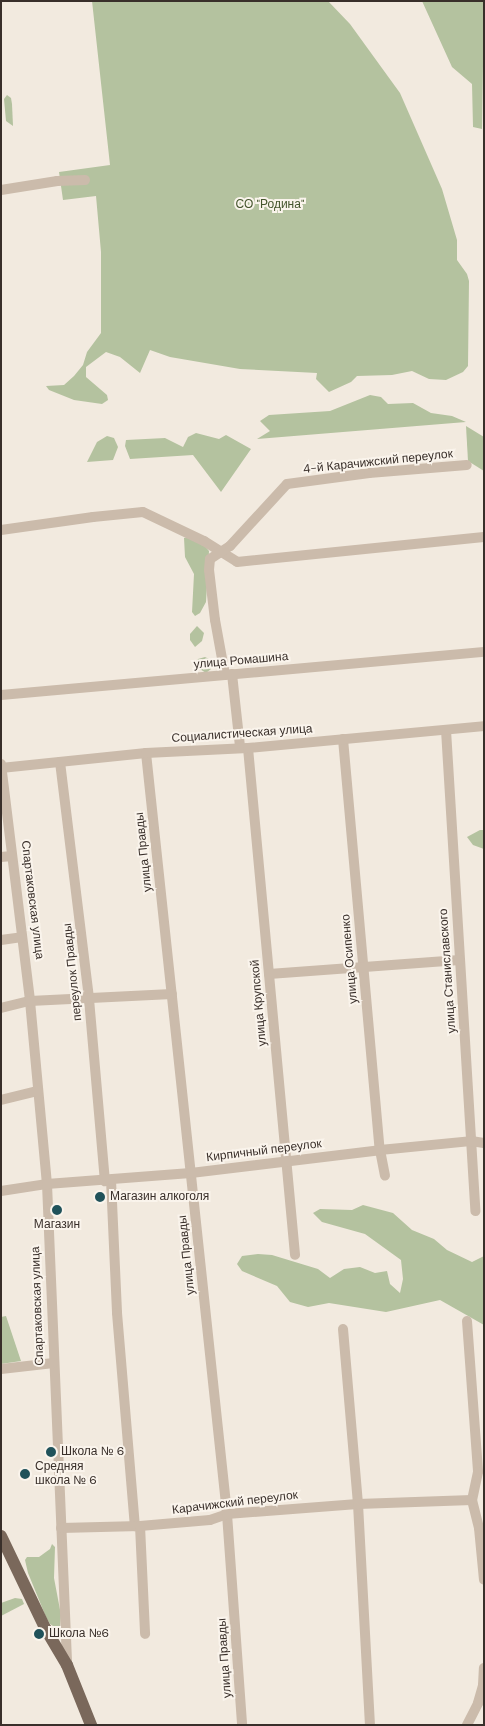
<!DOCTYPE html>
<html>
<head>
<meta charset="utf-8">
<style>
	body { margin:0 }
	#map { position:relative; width:485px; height:1726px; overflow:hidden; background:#f2eadf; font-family:"DM Sans",sans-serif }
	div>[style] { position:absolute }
	.green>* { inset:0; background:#b4c29f }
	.minor>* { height:10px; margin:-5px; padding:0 5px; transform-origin:5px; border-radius:5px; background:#cbbbab }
	.major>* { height:12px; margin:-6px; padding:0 6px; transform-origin:6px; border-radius:6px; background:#7a685b }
	.dots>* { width:14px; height:14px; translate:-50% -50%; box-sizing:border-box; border:2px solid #faf4ec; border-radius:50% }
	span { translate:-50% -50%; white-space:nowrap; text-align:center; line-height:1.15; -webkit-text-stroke:4px #faf4ec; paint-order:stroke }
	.park-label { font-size:12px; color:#45562e }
	.street-label { font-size:12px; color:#392f2a }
	.poi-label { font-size:12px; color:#392f2a }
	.left { translate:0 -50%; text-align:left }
	.frame { position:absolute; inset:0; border:2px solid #392f2a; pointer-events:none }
</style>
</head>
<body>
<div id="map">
	<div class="green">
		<i style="clip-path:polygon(92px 1px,328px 1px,350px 24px,400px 93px,442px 189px,457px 240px,457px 260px,467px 274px,469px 281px,468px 366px,463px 372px,446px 380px,429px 379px,412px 371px,392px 375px,357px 376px,351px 382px,329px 392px,316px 379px,317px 373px,240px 369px,170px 357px,150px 350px,140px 373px,120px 357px,106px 352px,86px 367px,86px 377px,107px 395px,108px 400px,102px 404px,74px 400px,49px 390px,46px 386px,64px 385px,74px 376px,83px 365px,87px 352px,101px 333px,101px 252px,96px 196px,63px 200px,59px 172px,110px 165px)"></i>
		<i style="clip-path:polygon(422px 1px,484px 1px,482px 129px,473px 127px,472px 84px,452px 67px)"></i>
		<i style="clip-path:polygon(7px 95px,11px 98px,12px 104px,13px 126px,6px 121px,4px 99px)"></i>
		<i style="clip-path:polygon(370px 395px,381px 397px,388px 404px,413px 403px,431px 413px,452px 416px,466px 422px,257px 439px,270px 431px,260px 421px,269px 415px,330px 411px)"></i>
		<i style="clip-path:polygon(466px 426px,484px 437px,484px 471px,468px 461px)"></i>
		<i style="clip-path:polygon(196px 433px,219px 439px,226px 435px,251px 449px,221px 492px,193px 455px,130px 459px,125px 446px,126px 440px,165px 438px,183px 447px,188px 437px)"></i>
		<i style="clip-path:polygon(107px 436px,114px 438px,118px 447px,113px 460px,87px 462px,97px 442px)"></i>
		<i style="clip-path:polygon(188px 537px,204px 545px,209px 551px,206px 602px,200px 613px,195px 616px,192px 612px,194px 574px,185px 557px,184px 538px)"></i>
		<i style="clip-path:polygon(197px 626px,204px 633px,202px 641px,195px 647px,190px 640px,190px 634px)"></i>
		<i style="clip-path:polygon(205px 657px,209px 659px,211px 669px,206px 673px,194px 665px,198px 659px)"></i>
		<i style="clip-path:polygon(480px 830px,484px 830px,484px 849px,473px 845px,467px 837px)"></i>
		<i style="clip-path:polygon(363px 1205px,393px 1213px,412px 1230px,434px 1239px,447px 1250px,472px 1262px,484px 1256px,484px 1325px,440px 1300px,386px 1312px,329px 1303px,308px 1307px,290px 1302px,277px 1286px,242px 1271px,237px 1264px,242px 1256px,258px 1254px,272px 1255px,318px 1269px,330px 1278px,344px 1269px,360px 1267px,375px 1273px,387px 1271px,390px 1284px,400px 1293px,403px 1279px,401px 1260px,365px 1234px,322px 1222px,313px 1213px,320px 1209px,352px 1210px)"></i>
		<i style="clip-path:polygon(6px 1316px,21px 1361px,1px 1364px,1px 1317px)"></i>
		<i style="clip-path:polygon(52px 1544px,55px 1547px,54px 1578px,61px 1615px,60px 1626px,56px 1628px,50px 1624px,46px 1617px,28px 1573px,25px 1560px,27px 1557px,39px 1557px,50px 1549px)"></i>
		<i style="clip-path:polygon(15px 1598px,22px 1599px,24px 1604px,1px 1616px,1px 1603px)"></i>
	</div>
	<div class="minor">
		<i style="left:1px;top:190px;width:57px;rotate:-9.1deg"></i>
		<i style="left:57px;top:181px;width:28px;rotate:-2deg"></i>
		<i style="left:1px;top:530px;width:93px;rotate:-8deg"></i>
		<i style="left:93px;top:517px;width:50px;rotate:-5.7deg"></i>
		<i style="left:143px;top:512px;width:68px;rotate:25.4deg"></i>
		<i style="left:204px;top:541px;width:39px;rotate:32deg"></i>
		<i style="left:237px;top:562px;width:248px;rotate:-5.8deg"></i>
		<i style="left:232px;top:674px;width:73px;rotate:83.7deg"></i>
		<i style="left:225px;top:675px;width:56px;rotate:-100.3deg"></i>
		<i style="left:215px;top:620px;width:50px;rotate:-96.8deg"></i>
		<i style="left:209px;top:570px;width:11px;rotate:-85deg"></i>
		<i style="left:210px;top:559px;width:24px;rotate:-33deg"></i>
		<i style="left:230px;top:546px;width:84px;rotate:-47.4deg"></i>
		<i style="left:287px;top:484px;width:83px;rotate:-7.6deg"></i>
		<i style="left:369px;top:473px;width:98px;rotate:-4.7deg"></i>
		<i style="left:1px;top:695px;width:485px;rotate:-5.1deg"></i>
		<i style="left:446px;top:730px;width:482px;rotate:86.5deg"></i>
		<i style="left:343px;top:739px;width:413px;rotate:84.9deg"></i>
		<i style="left:380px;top:1150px;width:26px;rotate:79deg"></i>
		<i style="left:248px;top:748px;width:509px;rotate:84.7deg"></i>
		<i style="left:146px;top:753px;width:765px;rotate:83.92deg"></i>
		<i style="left:227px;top:1514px;width:212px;rotate:85.9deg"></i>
		<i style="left:60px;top:762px;width:239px;rotate:83deg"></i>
		<i style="left:89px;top:999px;width:183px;rotate:85deg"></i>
		<i style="left:1px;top:764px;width:239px;rotate:83deg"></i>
		<i style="left:30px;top:1001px;width:184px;rotate:84.7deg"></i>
		<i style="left:47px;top:1184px;width:481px;rotate:87.6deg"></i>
		<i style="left:1px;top:768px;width:146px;rotate:-5.9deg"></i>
		<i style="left:146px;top:753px;width:102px;rotate:-2.8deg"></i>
		<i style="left:248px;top:748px;width:237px;rotate:-5.3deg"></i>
		<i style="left:1px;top:857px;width:11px;rotate:-5deg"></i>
		<i style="left:1px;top:940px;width:21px;rotate:-8deg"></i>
		<i style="left:269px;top:974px;width:191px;rotate:-4.2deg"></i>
		<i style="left:1px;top:1008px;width:30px;rotate:-14deg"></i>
		<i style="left:30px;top:1001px;width:142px;rotate:-2.8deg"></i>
		<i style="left:1px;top:1100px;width:38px;rotate:-14deg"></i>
		<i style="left:111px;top:1180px;width:133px;rotate:87.4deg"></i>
		<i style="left:117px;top:1313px;width:214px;rotate:85.2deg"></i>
		<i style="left:1px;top:1191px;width:47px;rotate:-8.7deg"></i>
		<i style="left:47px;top:1184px;width:144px;rotate:-4.4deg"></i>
		<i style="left:191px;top:1173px;width:190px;rotate:-6.9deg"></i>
		<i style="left:380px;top:1150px;width:91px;rotate:-5.6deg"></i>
		<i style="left:471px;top:1141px;width:13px;rotate:9deg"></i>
		<i style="left:467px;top:1321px;width:151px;rotate:85.8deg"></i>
		<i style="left:478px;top:1472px;width:29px;rotate:102deg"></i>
		<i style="left:472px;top:1500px;width:29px;rotate:76deg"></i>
		<i style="left:479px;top:1528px;width:52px;rotate:84.5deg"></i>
		<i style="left:343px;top:1329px;width:176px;rotate:85.1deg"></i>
		<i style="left:358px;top:1504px;width:221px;rotate:86.9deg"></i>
		<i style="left:1px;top:1369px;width:53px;rotate:-6.5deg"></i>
		<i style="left:140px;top:1526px;width:108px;rotate:87.3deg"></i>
		<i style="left:61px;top:1528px;width:79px;rotate:-1.5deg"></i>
		<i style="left:140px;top:1526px;width:70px;rotate:-4.9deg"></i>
		<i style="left:210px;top:1520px;width:18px;rotate:-19deg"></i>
		<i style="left:227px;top:1514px;width:131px;rotate:-4.4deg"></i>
		<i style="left:358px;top:1504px;width:114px;rotate:-2deg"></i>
		<i style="left:467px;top:1725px;width:25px;rotate:-63deg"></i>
		<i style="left:478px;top:1703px;width:19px;rotate:-74deg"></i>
		<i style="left:483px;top:1685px;width:17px;rotate:-87deg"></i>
	</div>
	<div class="major">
		<i style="left:1px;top:1536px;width:102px;rotate:64.4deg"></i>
		<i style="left:45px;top:1628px;width:43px;rotate:59.3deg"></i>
		<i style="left:67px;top:1665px;width:65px;rotate:68.2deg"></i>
	</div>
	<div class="dots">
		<i style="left:100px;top:1197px;background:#20525a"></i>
		<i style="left:57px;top:1210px;background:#20525a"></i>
		<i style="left:51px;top:1452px;background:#20525a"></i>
		<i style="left:25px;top:1474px;background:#20525a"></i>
		<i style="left:39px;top:1634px;background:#20525a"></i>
	</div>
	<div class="park-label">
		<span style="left:270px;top:205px">СО "Родина"</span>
	</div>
	<div class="street-label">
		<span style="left:378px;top:462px;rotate:-6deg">4-й Карачижский переулок</span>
		<span style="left:241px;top:661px;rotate:-5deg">улица Ромашина</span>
		<span style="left:242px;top:734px;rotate:-4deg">Социалистическая улица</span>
		<span style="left:144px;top:852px;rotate:-96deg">улица Правды</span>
		<span style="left:32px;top:900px;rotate:83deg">Спартаковская улица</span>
		<span style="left:350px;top:959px;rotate:-95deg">улица Осипенко</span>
		<span style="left:448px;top:971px;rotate:-94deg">улица Станиславского</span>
		<span style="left:73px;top:972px;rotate:-96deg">переулок Правды</span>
		<span style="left:259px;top:1003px;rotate:-95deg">улица Крупской</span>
		<span style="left:264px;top:1151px;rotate:-7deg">Кирпичный переулок</span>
		<span style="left:187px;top:1255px;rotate:-96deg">улица Правды</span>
		<span style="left:38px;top:1306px;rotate:-92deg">Спартаковская улица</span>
		<span style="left:235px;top:1503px;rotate:-7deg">Карачижский переулок</span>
		<span style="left:225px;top:1658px;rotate:-94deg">улица Правды</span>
	</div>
	<div class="poi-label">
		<span class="left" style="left:110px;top:1197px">Магазин алкоголя</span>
		<span style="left:57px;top:1225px">Магазин</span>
		<span class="left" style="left:61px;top:1452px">Школа № 6</span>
		<span class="left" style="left:35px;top:1474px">Средняя<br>школа № 6</span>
		<span class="left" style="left:49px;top:1634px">Школа №6</span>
	</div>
	<div class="frame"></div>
</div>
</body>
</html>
